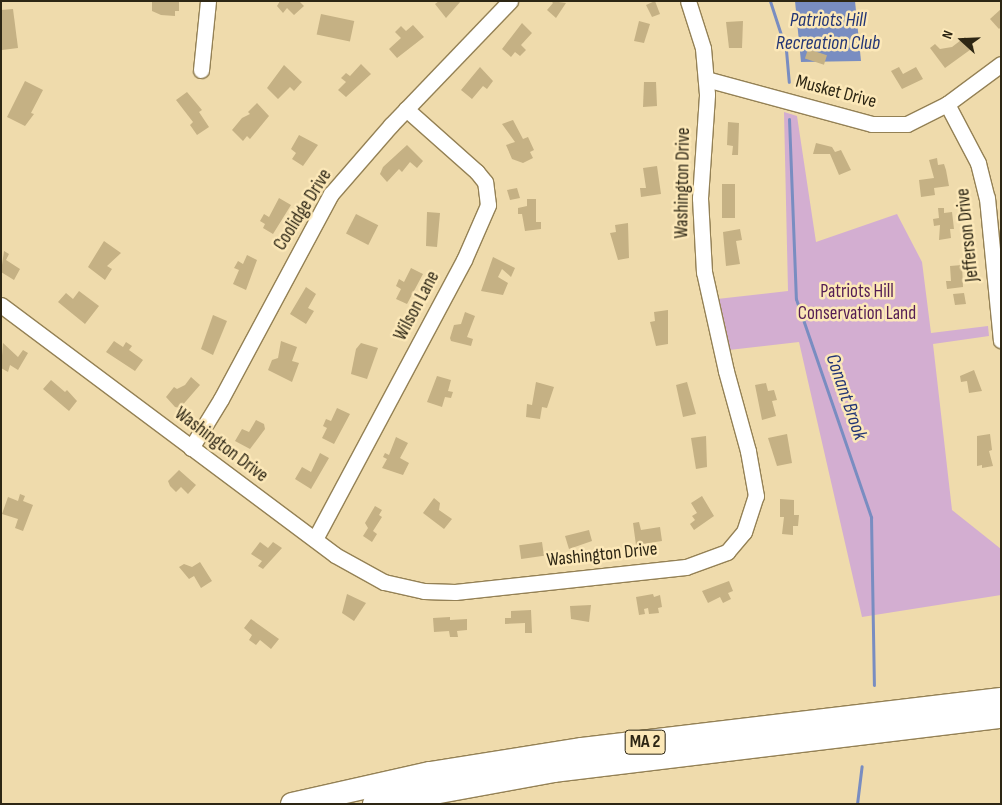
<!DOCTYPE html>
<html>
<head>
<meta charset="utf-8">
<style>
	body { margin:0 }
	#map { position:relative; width:1002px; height:805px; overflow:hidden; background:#efdbac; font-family:"Sofia Sans Condensed",sans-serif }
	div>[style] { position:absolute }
	.green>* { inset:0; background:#d3aed1 }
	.water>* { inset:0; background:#798dc1 }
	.stream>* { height:3px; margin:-1.5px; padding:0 1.5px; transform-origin:1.5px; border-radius:1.5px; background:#798dc1 }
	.building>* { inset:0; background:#c5b184; transform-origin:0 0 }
	.roads { filter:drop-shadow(1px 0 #948155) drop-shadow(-1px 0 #948155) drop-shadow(0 1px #948155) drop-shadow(0 -1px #948155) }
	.minor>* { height:15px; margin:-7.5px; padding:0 7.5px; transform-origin:7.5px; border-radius:7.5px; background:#fff }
	.highway>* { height:22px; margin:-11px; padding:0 11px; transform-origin:11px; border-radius:11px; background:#fff }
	span { translate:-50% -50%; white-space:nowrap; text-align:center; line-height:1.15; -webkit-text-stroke:5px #fce8b8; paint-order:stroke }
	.shield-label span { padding:1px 4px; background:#fce8b8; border:1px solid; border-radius:4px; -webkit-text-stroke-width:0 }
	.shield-label { font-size:18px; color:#2d2614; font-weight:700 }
	.street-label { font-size:19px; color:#2d2614 }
	.park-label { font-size:19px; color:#541d54 }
	.water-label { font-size:20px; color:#223575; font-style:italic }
	.frame { position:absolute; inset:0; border:2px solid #2d2614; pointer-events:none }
	.north { position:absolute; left:937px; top:15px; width:50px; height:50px; -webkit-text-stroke:4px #fce8b8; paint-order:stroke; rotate:290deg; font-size:14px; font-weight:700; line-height:20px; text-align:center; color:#2d2614 }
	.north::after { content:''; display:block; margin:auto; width:18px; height:22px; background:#2d2614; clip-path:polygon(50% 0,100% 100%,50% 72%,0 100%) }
</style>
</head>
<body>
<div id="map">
	<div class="green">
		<i style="clip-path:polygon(784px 112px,797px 116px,816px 242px,897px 214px,922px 262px,931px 333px,988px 326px,989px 336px,933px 344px,952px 510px,1001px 549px,1001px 595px,862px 617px,799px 342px,729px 350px,717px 299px,788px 291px)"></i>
	</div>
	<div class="water">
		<i style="clip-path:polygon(795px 1px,855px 1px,861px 61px,801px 62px)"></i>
	</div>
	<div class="stream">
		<i style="left:770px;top:1px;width:52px;rotate:71.9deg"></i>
		<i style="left:786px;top:50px;width:32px;rotate:85deg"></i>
		<i style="left:789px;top:119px;width:180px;rotate:87.8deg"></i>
		<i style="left:796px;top:299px;width:231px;rotate:71deg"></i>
		<i style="left:871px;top:517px;width:168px;rotate:89deg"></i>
		<i style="left:857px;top:804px;width:38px;rotate:-83deg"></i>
	</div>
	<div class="building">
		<i style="clip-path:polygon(152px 1px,179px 1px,179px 11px,175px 11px,175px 16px,161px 15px,152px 11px)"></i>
		<i style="clip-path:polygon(280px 1px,299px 1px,304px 6px,294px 15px,287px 8px,283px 13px,277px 6px)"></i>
		<i style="clip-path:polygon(439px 1px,461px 1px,446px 18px,435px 4px)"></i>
		<i style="clip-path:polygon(551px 1px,566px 3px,556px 18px,547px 10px,553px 3px)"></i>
		<i style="clip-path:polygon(655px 1px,660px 14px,652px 17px,646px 5px)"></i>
		<i style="clip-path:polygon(13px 9px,18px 48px,2px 50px,1px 10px)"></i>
		<i style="clip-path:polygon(1001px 9px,1001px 27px,999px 29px,990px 19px)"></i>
		<i style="left:321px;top:14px;width:34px;height:21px;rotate:12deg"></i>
		<i style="clip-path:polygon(639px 21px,650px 24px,644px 43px,634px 41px)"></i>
		<i style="clip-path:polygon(743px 21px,742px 48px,729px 48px,726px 22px)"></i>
		<i style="clip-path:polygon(522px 23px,532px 33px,521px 45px,526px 50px,520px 56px,515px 52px,511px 57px,502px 49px)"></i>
		<i style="clip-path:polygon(413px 25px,424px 37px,397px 58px,389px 49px,401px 38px,395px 32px,401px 26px,406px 31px)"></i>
		<i style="clip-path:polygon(965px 37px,974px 47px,945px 68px,930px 48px,935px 44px,940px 49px,952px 47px)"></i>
		<i style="left:808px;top:49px;width:20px;height:10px;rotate:18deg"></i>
		<i style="clip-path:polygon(361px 64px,371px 74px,346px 97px,338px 90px,346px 82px,341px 78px,346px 73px,350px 76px)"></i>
		<i style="clip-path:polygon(284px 65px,302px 82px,294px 91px,290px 87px,278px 99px,267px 88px)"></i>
		<i style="clip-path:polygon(480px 67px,493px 81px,487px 89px,483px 86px,472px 99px,461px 90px)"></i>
		<i style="clip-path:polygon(899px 67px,903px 74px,916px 67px,923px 79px,902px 89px,891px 71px)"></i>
		<i style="clip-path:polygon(25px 81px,43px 90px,31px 113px,34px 114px,25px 126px,7px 117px)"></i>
		<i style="clip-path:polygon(644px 82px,656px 82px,657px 106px,643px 107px)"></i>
		<i style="clip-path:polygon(187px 92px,202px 110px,199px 112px,209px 127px,197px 135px,190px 125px,193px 122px,176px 100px)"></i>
		<i style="clip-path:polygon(257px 103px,269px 116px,250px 139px,247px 136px,243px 141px,232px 130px,242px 118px,250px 114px,248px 112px)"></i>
		<i style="clip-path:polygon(513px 120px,523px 139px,528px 137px,534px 150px,530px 152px,533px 158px,523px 163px,512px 159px,506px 145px,515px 142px,502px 124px)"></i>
		<i style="clip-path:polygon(728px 122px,739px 123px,738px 155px,732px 155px,733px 146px,727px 145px)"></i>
		<i style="clip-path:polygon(299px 135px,318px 145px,303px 166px,292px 159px,296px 153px,291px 149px)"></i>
		<i style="clip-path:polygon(816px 143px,832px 147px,835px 152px,841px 150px,851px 170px,839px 175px,830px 154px,813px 154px)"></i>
		<i style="clip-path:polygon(407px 145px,423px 161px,417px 168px,410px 162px,402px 172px,399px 169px,387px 182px,380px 174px,383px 167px)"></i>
		<i style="clip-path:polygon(937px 158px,938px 165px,944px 164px,946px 170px,949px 186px,934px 188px,935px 195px,921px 197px,919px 180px,934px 178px,929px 160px)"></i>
		<i style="clip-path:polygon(657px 166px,661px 194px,641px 197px,640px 188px,646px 188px,643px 168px)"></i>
		<i style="left:722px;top:184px;width:13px;height:34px"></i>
		<i style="clip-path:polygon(517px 188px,520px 198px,510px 200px,507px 190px)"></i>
		<i style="clip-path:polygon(279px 198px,291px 205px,273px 234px,263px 228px,265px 224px,260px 221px,264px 214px,269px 217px)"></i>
		<i style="clip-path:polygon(527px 199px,536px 199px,536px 222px,541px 222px,541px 229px,525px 231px,522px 214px,518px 214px,518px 208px,527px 206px)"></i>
		<i style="clip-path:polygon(938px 208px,944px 208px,944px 213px,952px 212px,954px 229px,950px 229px,951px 238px,939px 240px,940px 225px,934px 226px,933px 219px,939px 218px)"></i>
		<i style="clip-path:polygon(427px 212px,440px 213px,437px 247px,426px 246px)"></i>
		<i style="left:356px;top:214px;width:25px;height:22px;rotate:27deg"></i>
		<i style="clip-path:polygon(628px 223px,629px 258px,618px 260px,610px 233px,616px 232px,615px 225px)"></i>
		<i style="clip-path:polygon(740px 229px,742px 240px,736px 241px,740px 264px,726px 266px,723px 232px)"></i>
		<i style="clip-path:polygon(104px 241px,121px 253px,107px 266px,112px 269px,105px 280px,88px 267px)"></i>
		<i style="clip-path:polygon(4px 251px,9px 254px,6px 260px,20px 269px,14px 280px,1px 272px)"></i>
		<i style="clip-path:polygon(247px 255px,257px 260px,246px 290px,233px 284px,239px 270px,234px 268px,238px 261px,243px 264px)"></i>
		<i style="clip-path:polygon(493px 257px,515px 268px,511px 277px,502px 269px,498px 277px,508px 283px,503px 295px,481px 291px)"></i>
		<i style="clip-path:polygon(962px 265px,963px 287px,947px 289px,946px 281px,951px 281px,950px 266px)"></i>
		<i style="clip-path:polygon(411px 268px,423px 274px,407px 304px,396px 299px,401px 289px,396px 286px,399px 279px,404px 282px)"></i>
		<i style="clip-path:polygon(306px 287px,316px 294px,308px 308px,314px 311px,306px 324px,290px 314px)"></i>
		<i style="clip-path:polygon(79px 291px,99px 306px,85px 324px,58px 302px,66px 293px,73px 299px)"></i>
		<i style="clip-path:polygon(964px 293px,966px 304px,955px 305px,953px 294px)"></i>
		<i style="clip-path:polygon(668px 310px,668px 344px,656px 346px,650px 322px,655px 321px,654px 312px)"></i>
		<i style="clip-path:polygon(465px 312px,475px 316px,467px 337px,473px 339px,471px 346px,451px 341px,450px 338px,454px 325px,461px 324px)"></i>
		<i style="clip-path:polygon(213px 315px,227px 321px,213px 355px,201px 349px)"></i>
		<i style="clip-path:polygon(114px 341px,123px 347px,126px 342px,132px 346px,129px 350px,143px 360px,135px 371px,106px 352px)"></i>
		<i style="clip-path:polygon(281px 341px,297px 347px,292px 361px,299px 363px,292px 382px,268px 370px,272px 360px,278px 358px)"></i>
		<i style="clip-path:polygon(3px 343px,18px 357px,23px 350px,28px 353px,18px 370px,10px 365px,8px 372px,1px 368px)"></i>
		<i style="clip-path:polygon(361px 343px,378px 348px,367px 379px,351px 374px,356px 349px)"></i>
		<i style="clip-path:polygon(974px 370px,982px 391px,969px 393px,967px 381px,961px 382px,960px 376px)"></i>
		<i style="clip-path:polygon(437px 376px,451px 380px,448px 391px,453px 392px,451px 398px,445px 397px,442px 407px,427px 402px)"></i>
		<i style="clip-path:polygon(191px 377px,200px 385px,180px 408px,175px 407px,166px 397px,174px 387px,177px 389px,185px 385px)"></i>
		<i style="clip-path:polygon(51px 380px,65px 392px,67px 390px,77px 401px,69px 411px,43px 389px)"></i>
		<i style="clip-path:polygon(536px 382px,554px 387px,547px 408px,542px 407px,540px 419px,526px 417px,527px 404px,532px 405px)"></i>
		<i style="clip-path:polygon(687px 382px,696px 414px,683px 417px,676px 385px)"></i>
		<i style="clip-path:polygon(766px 383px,768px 391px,774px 390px,777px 400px,772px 401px,776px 416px,762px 420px,755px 385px)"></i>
		<i style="clip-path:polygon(337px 408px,350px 414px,334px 444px,322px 438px,327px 428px,323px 426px,326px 419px,331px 421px)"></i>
		<i style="clip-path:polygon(256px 420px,264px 424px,265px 429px,250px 449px,235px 441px,242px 429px,249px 432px)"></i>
		<i style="clip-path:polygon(787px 434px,792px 463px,777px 466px,768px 438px)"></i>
		<i style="clip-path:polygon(990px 434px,992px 450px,989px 451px,993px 466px,982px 468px,982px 465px,977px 466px,977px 436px)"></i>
		<i style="clip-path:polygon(706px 436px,707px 467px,696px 469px,691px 438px)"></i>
		<i style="clip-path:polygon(396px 437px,408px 443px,400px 458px,409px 463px,403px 475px,382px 468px,387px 459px,383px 457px,385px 453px,389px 455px)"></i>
		<i style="clip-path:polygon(320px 453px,329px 458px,311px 489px,295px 479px,302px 467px,311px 472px)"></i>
		<i style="clip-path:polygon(179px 470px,196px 485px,188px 494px,181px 487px,176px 492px,170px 486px,168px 481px)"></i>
		<i style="clip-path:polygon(20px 494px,25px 496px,23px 501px,33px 505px,23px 531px,15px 528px,18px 519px,2px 514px,8px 497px,18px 501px)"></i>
		<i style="clip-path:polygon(702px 496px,714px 516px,694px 530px,690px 524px,695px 520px,692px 516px,697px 513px,691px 503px)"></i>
		<i style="clip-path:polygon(434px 498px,440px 503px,439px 510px,452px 519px,444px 529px,423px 513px)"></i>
		<i style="clip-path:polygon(780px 499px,794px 500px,794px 515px,799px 515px,798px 526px,793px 526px,793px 535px,782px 534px,784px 517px,780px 517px)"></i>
		<i style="clip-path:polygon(375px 506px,382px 510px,379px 515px,382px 517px,373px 531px,377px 534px,372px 542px,363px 536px,368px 528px,365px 523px)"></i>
		<i style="clip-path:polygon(639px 522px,641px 530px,660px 527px,662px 541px,636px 545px,633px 523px)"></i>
		<i style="clip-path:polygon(589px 530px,592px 541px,569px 549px,565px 536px)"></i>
		<i style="clip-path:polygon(260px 542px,268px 548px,273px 542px,282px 548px,263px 569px,258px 566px,262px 561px,251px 554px)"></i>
		<i style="left:542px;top:542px;width:14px;height:23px;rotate:82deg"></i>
		<i style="clip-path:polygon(200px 562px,212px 581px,201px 588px,194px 576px,189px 579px,179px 567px,184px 564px,192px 567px)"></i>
		<i style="clip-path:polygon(729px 581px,733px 591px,728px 593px,731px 599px,723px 603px,720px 597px,708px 603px,702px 591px)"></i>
		<i style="clip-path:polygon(347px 594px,366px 603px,354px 621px,342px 613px)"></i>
		<i style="clip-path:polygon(653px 594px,654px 597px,660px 595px,662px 607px,658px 608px,659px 613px,649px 614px,648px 608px,644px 609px,645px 614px,639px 615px,636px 597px)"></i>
		<i style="clip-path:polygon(591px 605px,589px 622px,571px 619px,570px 606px)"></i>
		<i style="clip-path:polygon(531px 610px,532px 633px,525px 633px,525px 623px,505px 624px,505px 618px,511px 618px,511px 611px)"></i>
		<i style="clip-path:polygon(450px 617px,450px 620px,467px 619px,467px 630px,457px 631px,458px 637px,450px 637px,449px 631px,434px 632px,433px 618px)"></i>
		<i style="clip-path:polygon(251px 619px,279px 639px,271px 649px,260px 640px,256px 645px,249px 640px,252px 635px,244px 628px)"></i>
	</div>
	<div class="roads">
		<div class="minor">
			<i style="left:201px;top:70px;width:69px;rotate:-84.2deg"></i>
			<i style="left:706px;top:79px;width:172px;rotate:15.2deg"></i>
			<i style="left:872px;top:124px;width:35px"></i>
			<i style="left:907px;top:124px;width:45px;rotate:-26.6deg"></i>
			<i style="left:947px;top:104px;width:67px;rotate:-36.5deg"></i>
			<i style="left:947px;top:104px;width:67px;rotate:62.3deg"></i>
			<i style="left:978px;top:163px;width:36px;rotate:76deg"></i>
			<i style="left:987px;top:198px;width:143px;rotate:84.4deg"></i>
			<i style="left:1px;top:305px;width:417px;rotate:36.8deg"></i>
			<i style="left:335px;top:555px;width:56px;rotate:28.9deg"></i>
			<i style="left:384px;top:582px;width:41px;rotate:12.7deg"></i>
			<i style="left:424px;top:591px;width:31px;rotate:2deg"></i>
			<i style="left:455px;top:592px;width:232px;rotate:-6.2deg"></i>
			<i style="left:686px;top:567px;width:44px;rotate:-20.1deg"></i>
			<i style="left:727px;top:552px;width:26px;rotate:-50deg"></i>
			<i style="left:744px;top:532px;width:38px;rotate:-72deg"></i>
			<i style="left:756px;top:496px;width:46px;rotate:-100.1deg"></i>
			<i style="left:748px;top:451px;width:83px;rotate:-105.4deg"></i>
			<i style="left:726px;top:371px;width:101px;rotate:-102.5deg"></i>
			<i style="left:704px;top:272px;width:74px;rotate:-93.1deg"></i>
			<i style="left:700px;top:198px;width:104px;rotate:-86.1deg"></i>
			<i style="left:707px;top:94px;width:46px;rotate:-95deg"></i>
			<i style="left:703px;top:48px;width:49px;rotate:-107.7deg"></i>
			<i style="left:191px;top:448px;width:57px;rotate:-58.5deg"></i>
			<i style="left:221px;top:399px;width:233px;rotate:-61.8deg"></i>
			<i style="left:331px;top:194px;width:91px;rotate:-49deg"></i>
			<i style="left:391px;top:125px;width:172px;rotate:-46.2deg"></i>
			<i style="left:315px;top:539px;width:316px;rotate:-61.9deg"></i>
			<i style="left:464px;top:260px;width:60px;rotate:-66.4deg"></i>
			<i style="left:488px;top:205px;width:23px;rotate:-97deg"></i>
			<i style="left:485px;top:182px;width:13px;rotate:-129deg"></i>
			<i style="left:477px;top:172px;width:95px;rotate:-138.4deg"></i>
		</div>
		<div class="highway">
			<i style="left:292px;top:804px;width:141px;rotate:-12.7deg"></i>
			<i style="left:430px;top:773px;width:154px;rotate:-9deg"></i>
			<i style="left:582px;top:749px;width:422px;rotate:-6.8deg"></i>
			<i style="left:374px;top:804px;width:182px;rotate:-10.4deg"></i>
			<i style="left:553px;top:771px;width:451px;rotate:-6.9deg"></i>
		</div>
	</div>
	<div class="shield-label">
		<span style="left:645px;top:742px">MA 2</span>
	</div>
	<div class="street-label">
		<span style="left:836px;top:92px;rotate:15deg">Musket Drive</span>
		<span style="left:683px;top:183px;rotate:-89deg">Washington Drive</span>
		<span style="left:303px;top:210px;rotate:-58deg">Coolidge Drive</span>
		<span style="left:968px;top:235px;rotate:-96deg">Jefferson Drive</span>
		<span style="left:417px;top:306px;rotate:-62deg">Wilson Lane</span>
		<span style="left:221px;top:445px;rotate:37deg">Washington Drive</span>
		<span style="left:602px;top:555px;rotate:-6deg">Washington Drive</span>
	</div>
	<div class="park-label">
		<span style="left:857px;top:303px">Patriots Hill<br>Conservation Land</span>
	</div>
	<div class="water-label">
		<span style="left:828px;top:32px">Patriots Hill<br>Recreation Club</span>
		<span style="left:846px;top:397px;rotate:71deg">Conant Brook</span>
	</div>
	<div class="frame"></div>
	<div class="north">N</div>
</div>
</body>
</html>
